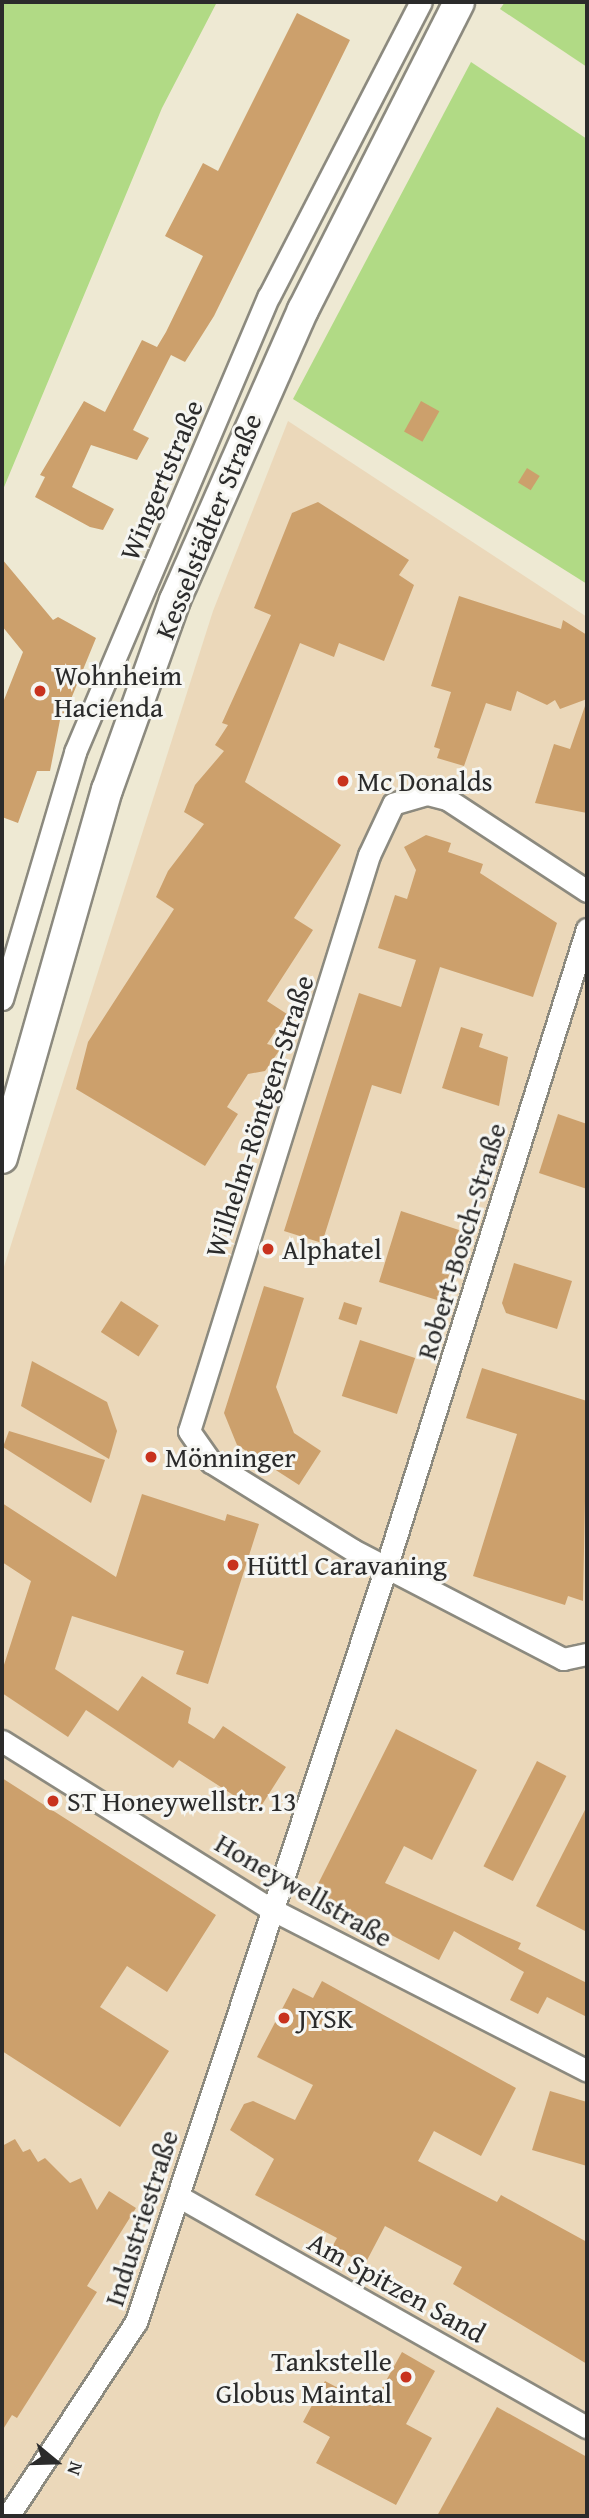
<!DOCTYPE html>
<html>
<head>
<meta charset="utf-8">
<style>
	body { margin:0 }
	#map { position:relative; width:589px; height:2518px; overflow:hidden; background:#eee9d3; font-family:"Gentium Book Plus",serif }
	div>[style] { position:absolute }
	.built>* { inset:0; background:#ebd8ba }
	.green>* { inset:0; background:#b1da85 }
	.building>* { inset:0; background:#cca06c; transform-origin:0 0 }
	.roads { filter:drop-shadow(2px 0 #8c8a7f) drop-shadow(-2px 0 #8c8a7f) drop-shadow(0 2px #8c8a7f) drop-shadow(0 -2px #8c8a7f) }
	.street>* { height:21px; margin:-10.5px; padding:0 10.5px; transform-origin:10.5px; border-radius:10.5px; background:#fff }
	.secondary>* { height:30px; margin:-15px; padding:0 15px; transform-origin:15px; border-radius:15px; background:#fff }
	.dots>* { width:19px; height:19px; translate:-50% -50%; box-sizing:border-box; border:4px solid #f6f6f2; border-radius:50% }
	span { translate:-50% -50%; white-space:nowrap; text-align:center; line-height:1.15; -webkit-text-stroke:6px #f6f6f2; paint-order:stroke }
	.street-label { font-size:28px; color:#2b2b2b }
	.poi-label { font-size:28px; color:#2b2b2b }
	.left { translate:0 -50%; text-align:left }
	.right { translate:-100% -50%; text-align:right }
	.frame { position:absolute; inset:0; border:4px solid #2b2b2b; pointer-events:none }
	.north { position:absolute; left:21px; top:2427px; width:70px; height:70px; -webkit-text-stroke:5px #f6f6f2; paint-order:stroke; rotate:109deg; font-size:19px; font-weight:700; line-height:28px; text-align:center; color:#2b2b2b }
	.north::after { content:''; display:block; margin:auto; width:24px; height:32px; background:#2b2b2b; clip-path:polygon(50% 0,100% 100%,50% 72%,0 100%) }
</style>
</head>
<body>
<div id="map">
	<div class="built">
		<i style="clip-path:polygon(288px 421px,587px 617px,587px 2516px,2px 2516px,2px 1273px,213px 611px)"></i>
	</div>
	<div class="green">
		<i style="clip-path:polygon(2px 2px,217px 2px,162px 108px,2px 492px)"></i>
		<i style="clip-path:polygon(505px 2px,587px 2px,587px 67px,500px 9px)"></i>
		<i style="clip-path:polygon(471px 62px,587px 139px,587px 584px,293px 399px)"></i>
	</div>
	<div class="building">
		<i style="clip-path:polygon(297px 13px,350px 40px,214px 316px,185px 362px,171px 355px,133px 430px,149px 438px,137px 460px,91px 445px,72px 487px,114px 509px,103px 530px,90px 527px,35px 497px,45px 477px,40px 475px,84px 401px,105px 412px,142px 340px,157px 347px,166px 332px,203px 256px,165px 236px,203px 163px,218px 171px)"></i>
		<i style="left:421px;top:401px;width:21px;height:35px;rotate:29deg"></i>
		<i style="left:527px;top:468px;width:15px;height:17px;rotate:32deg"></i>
		<i style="clip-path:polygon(318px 502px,409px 560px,399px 575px,414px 585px,384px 661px,339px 643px,334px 657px,300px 643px,245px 782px,341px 845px,294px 918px,313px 930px,267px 1001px,287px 1014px,267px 1044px,281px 1048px,265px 1071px,248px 1074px,227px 1107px,238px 1114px,205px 1166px,76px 1089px,88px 1042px,174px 909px,156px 897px,168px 871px,204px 824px,184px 812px,195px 785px,224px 751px,215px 745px,228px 725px,222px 723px,271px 615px,254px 608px,292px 513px)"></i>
		<i style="clip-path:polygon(2px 559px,53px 620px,58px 617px,96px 638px,71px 699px,72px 711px,60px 720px,50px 771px,37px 771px,18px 823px,2px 817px,2px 705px,23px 652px,2px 626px)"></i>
		<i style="clip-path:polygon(459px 596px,561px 629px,563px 620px,587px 635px,587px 699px,560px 709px,555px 700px,547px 705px,517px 691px,511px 711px,486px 703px,464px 766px,437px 758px,440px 749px,434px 747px,451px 692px,431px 686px)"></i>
		<i style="clip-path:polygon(585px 706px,587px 813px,535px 803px,554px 744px,570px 749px)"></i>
		<i style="clip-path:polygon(426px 835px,451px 843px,448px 852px,483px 864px,480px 873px,557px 923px,533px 997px,440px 967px,401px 1094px,372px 1085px,322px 1243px,284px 1231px,359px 993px,401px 1007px,416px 960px,378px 948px,395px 895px,407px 899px,416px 870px,404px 847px)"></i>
		<i style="clip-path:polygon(461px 1027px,483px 1034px,479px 1047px,508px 1057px,499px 1106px,442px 1088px)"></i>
		<i style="clip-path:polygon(558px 1114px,587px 1124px,587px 1189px,539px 1173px)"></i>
		<i style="clip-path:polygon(401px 1211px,459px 1230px,449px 1264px,454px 1265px,437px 1300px,379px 1282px)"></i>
		<i style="clip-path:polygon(514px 1263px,572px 1281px,557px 1329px,506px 1313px,502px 1303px)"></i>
		<i style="clip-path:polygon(264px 1286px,304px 1298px,276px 1387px,294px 1433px,321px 1451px,299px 1485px,237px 1445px,224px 1413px)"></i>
		<i style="left:121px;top:1301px;width:45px;height:37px;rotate:33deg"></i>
		<i style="left:344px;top:1302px;width:19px;height:18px;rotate:18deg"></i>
		<i style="left:360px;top:1340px;width:58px;height:59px;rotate:18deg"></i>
		<i style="clip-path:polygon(32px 1361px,107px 1402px,117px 1431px,109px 1459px,21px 1406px)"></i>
		<i style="clip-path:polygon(482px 1368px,587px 1401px,583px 1601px,568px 1596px,565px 1605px,473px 1576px,517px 1434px,466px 1418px)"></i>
		<i style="clip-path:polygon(9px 1431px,105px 1460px,91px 1503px,3px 1447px)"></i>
		<i style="clip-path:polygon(142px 1494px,225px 1521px,227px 1514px,259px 1524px,208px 1684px,176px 1674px,184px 1651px,72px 1616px,55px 1669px,118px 1711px,142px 1676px,191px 1708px,188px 1723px,214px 1739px,223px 1726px,286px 1767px,258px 1811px,179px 1760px,173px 1768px,86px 1710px,68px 1737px,2px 1693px,2px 1671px,31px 1581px,2px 1562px,2px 1503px,116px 1577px)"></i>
		<i style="clip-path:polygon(396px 1729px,477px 1770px,432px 1860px,404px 1846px,385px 1883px,521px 1943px,518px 1949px,587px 1983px,587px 2017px,547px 1997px,538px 2014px,510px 2000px,524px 1972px,454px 1931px,439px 1960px,313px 1894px)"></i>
		<i style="left:537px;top:1761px;width:33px;height:118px;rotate:27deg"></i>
		<i style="clip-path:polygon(2px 1778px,216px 1915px,167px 1992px,127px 1966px,100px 2007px,169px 2051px,120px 2127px,2px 2051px)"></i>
		<i style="clip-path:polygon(587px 1806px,587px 1932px,536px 1906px)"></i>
		<i style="clip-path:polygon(322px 1981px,516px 2088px,481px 2156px,434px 2131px,418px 2161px,497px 2202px,501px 2195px,587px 2242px,587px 2364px,453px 2284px,462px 2267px,385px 2226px,365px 2264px,332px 2247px,337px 2238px,255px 2195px,274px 2159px,230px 2130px,244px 2104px,253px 2101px,295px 2120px,313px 2085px,257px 2057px,293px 1988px,313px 1998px)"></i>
		<i style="clip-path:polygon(550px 2091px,587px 2102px,587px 2166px,532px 2150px)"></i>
		<i style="clip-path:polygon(15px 2139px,23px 2152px,30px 2149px,38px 2162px,45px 2158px,70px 2183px,81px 2178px,97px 2210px,109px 2191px,136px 2208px,87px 2286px,97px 2292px,17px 2418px,12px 2415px,2px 2431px,2px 2146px)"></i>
		<i style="clip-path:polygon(402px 2352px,435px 2371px,406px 2424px,432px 2438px,396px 2505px,316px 2463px,330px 2437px,303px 2422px,325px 2381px,372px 2406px)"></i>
		<i style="clip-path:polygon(497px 2407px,587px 2457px,587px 2516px,437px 2516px)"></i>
	</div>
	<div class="roads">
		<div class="street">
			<i style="left:587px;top:891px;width:168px;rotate:-146.7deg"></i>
			<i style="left:447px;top:799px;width:21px;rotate:-166deg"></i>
			<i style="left:427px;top:794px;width:35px;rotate:164deg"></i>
			<i style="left:393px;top:804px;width:56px;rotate:115.2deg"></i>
			<i style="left:369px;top:855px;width:603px;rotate:107.35deg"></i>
			<i style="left:189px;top:1431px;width:38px;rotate:55deg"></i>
			<i style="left:211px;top:1462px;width:167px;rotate:31.8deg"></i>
			<i style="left:353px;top:1550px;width:237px;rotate:27.4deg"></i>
			<i style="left:563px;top:1659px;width:25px;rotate:-12deg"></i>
			<i style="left:2px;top:999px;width:258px;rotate:-73.5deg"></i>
			<i style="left:75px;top:752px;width:496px;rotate:-67deg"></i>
			<i style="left:269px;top:296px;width:331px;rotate:-62.7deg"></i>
			<i style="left:2px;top:1741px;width:317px;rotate:32deg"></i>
			<i style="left:271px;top:1909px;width:355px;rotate:27.1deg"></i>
			<i style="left:178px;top:2196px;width:470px;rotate:29.5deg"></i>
			<i style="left:8px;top:2516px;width:232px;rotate:-56.6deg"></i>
			<i style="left:136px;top:2322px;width:794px;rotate:-71.66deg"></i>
			<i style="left:386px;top:1568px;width:670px;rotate:-72.54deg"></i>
		</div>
		<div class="secondary">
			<i style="left:2px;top:1158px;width:383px;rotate:-74.1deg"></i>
			<i style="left:107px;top:790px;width:202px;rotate:-70.3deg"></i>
			<i style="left:175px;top:600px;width:317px;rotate:-66.2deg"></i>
			<i style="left:303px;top:310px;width:345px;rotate:-63.1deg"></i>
		</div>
	</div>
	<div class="dots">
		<i style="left:40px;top:691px;background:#c8321e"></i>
		<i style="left:343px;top:781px;background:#c8321e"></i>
		<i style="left:268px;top:1249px;background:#c8321e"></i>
		<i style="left:151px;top:1457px;background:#c8321e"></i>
		<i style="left:233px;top:1565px;background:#c8321e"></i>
		<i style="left:53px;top:1801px;background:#c8321e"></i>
		<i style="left:284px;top:2018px;background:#c8321e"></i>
		<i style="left:406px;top:2377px;background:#c8321e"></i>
	</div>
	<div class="street-label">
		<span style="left:161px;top:480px;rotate:-67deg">Wingertstraße</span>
		<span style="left:208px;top:526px;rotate:-68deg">Kesselstädter Straße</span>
		<span style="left:259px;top:1116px;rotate:-72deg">Wilhelm-Röntgen-Straße</span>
		<span style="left:461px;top:1241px;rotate:-73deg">Robert-Bosch-Straße</span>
		<span style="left:304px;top:1890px;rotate:30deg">Honeywellstraße</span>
		<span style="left:141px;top:2218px;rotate:-72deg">Industriestraße</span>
		<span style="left:397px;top:2287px;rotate:29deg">Am Spitzen Sand</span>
	</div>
	<div class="poi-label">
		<span class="left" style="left:54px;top:691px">Wohnheim<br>Hacienda</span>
		<span class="left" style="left:357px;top:781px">Mc Donalds</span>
		<span class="left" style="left:282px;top:1249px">Alphatel</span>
		<span class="left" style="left:165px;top:1457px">Mönninger</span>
		<span class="left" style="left:247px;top:1565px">Hüttl Caravaning</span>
		<span class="left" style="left:67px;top:1801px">ST Honeywellstr. 13</span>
		<span class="left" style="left:298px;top:2018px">JYSK</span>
		<span class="right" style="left:392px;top:2377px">Tankstelle<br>Globus Maintal</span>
	</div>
	<div class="frame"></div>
	<div class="north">N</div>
</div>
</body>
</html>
